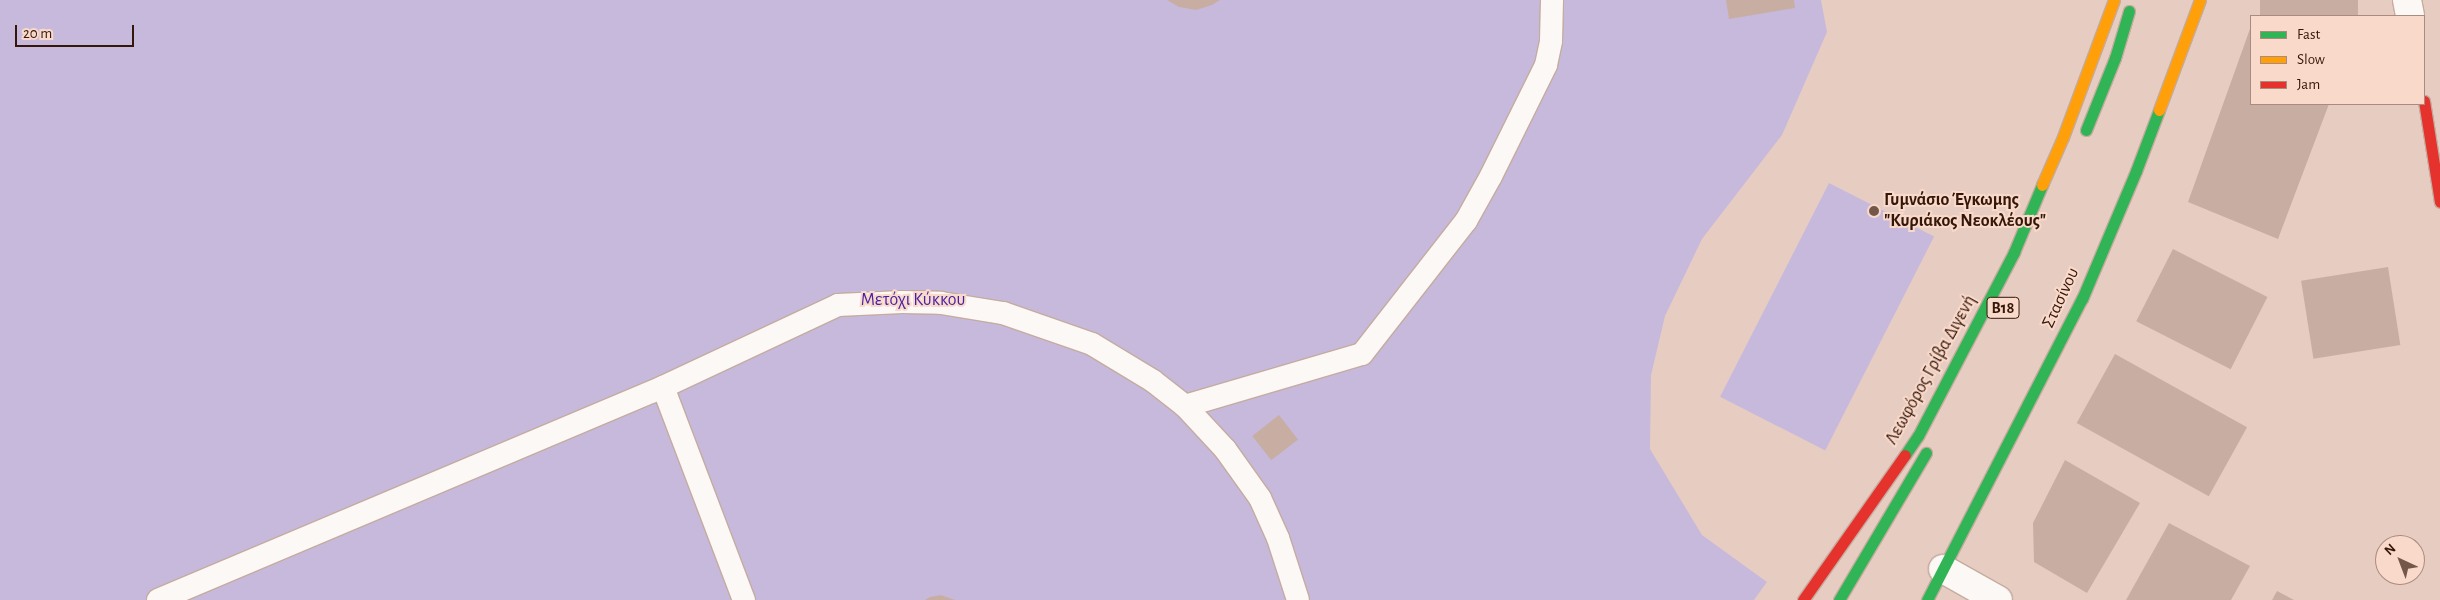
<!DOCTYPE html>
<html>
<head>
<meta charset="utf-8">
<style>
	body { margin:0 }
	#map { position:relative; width:2440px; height:600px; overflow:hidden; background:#e7cdc1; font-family:"Alegreya Sans",sans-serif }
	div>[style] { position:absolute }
	.green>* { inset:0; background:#c7b9dc; transform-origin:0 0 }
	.building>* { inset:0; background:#c8aea2; transform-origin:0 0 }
	.roads { filter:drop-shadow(1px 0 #c5ab9f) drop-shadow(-1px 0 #c5ab9f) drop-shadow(0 1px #c5ab9f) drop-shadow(0 -1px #c5ab9f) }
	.lane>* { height:22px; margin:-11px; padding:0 11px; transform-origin:11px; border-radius:11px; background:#fbf8f6 }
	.street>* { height:28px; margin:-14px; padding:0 14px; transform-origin:14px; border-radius:14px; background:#fbf8f6 }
	.fast>* { height:11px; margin:-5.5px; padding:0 5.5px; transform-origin:5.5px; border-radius:5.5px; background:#30b455 }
	.slow>* { height:11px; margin:-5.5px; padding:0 5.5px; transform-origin:5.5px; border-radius:5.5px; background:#ff9f0a }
	.jam>* { height:11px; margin:-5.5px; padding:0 5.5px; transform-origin:5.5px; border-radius:5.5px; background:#e5322d }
	.dots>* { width:14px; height:14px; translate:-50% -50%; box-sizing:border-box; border:2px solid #f9d9ca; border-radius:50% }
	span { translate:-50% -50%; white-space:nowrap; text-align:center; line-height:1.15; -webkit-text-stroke:4px #f9d9ca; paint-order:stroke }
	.shield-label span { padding:1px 4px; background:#f9d9ca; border:1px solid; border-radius:4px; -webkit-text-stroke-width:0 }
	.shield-label { font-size:16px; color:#341709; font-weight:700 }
	.poi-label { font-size:18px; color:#341709; font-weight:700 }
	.left { translate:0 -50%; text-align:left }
	.street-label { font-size:18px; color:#341709 }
	.park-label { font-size:18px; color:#461fa6 }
	.legend { position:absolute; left:2250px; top:15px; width:175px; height:90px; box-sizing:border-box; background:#f9d9ca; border:1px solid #aa8b7d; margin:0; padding:6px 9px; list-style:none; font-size:15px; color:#341709 }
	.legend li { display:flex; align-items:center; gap:10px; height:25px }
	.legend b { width:25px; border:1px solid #aa8b7d }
	.north { position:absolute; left:2375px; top:535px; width:50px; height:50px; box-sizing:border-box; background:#f9d9ca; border:1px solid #aa8b7d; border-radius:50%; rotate:317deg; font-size:14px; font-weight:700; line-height:20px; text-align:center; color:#341709 }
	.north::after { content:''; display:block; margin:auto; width:18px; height:22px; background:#735749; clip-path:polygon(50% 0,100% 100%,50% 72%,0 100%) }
	.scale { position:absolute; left:15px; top:25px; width:119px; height:22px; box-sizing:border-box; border:2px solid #341709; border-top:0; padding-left:6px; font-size:15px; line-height:18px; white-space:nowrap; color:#341709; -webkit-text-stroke:4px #f9d9ca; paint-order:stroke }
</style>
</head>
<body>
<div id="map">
	<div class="green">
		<i style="clip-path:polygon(0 0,1821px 0,1827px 32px,1782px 135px,1702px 239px,1665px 316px,1651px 375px,1650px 449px,1702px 535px,1767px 582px,1754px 600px,0 600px)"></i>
		<i style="left:1829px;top:183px;width:118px;height:240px;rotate:27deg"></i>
	</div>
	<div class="building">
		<i style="clip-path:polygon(1167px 0,1220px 0,1212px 5px,1196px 10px,1179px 7px)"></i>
		<i style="clip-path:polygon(1726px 0,1794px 0,1795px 8px,1729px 19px)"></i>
		<i style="left:2260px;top:0;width:98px;height:17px"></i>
		<i style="clip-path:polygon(2251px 26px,2251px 104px,2329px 104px,2278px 239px,2188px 202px)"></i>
		<i style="left:2173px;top:249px;width:106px;height:81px;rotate:27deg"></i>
		<i style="left:2388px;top:267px;width:79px;height:88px;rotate:81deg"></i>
		<i style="left:2115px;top:354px;width:151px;height:79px;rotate:29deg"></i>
		<i style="left:1279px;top:415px;width:31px;height:34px;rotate:52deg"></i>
		<i style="clip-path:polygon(2065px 460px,2140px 503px,2087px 593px,2034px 562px,2033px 523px)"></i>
		<i style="clip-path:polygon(2169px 523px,2250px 566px,2231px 600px,2126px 600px)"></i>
		<i style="clip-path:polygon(2277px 591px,2294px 600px,2272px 600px)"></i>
		<i style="clip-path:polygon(941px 595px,955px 600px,925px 600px,930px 597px)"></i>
	</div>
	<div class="roads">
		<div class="lane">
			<i style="left:663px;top:387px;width:228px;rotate:69.2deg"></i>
			<i style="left:1185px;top:406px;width:184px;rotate:-16.4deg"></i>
			<i style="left:1362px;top:354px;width:169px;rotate:-52deg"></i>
			<i style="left:1466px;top:221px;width:51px;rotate:-60.9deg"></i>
			<i style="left:1491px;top:176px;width:124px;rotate:-63.6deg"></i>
			<i style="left:1546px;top:65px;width:25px;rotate:-78deg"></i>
			<i style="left:1551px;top:41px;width:41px;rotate:-88.6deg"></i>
			<i style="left:158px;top:600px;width:548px;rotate:-22.87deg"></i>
			<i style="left:663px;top:387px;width:193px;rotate:-25.1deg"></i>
			<i style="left:838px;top:305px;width:64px;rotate:-2.7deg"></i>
			<i style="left:902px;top:302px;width:39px;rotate:1deg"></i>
			<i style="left:941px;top:303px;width:63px;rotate:9.2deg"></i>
			<i style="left:1003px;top:313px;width:94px;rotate:19.2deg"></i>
			<i style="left:1092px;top:344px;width:71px;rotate:31.2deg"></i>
			<i style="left:1153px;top:381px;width:41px;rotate:38deg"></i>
			<i style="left:1185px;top:406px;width:59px;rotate:47.1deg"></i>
			<i style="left:1225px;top:449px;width:60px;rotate:54.5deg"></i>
			<i style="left:1260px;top:498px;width:44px;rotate:65.8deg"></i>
			<i style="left:1278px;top:538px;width:65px;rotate:72.1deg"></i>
		</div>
		<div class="street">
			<i style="left:2407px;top:0;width:16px;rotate:79deg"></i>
			<i style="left:1943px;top:569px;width:63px;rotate:29.4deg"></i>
		</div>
		<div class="fast">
			<i style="left:2086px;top:130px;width:78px;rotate:-68.1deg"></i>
			<i style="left:2115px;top:58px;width:49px;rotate:-73.4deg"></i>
			<i style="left:1905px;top:455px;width:23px;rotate:-56deg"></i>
			<i style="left:1918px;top:436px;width:208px;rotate:-62.4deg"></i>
			<i style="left:2014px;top:252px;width:73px;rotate:-67.3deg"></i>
			<i style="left:1839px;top:600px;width:171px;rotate:-59.4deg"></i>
			<i style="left:1927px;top:600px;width:339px;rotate:-62.8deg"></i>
			<i style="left:2082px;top:299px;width:139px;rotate:-67.1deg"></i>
			<i style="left:2136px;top:171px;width:65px;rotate:-69.3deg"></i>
		</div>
		<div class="slow">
			<i style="left:2159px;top:110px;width:117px;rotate:-69.6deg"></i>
			<i style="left:2042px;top:185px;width:52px;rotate:-66.4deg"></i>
			<i style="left:2063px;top:137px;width:146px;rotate:-69.6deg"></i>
		</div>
		<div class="jam">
			<i style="left:2424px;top:101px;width:102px;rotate:81deg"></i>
			<i style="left:1803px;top:600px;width:177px;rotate:-54.9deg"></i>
		</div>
	</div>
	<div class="dots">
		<i style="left:1874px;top:211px;background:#735749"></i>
	</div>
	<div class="shield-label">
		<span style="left:2003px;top:308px">B18</span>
	</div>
	<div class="poi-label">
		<span class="left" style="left:1884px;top:211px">Γυμνάσιο Έγκωμης<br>"Κυριάκος Νεοκλέους"</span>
	</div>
	<div class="street-label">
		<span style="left:2061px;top:298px;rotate:-65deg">Στασίνου</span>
		<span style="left:1931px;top:370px;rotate:-61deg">Λεωφόρος Γρίβα Διγενή</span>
	</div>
	<div class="park-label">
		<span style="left:913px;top:300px">Μετόχι Κύκκου</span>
	</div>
	<ul class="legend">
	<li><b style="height:6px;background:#30b455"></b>Fast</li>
	<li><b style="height:6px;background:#ff9f0a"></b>Slow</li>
	<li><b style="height:6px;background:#e5322d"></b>Jam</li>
	</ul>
	<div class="north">N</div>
	<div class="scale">20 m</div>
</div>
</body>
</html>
